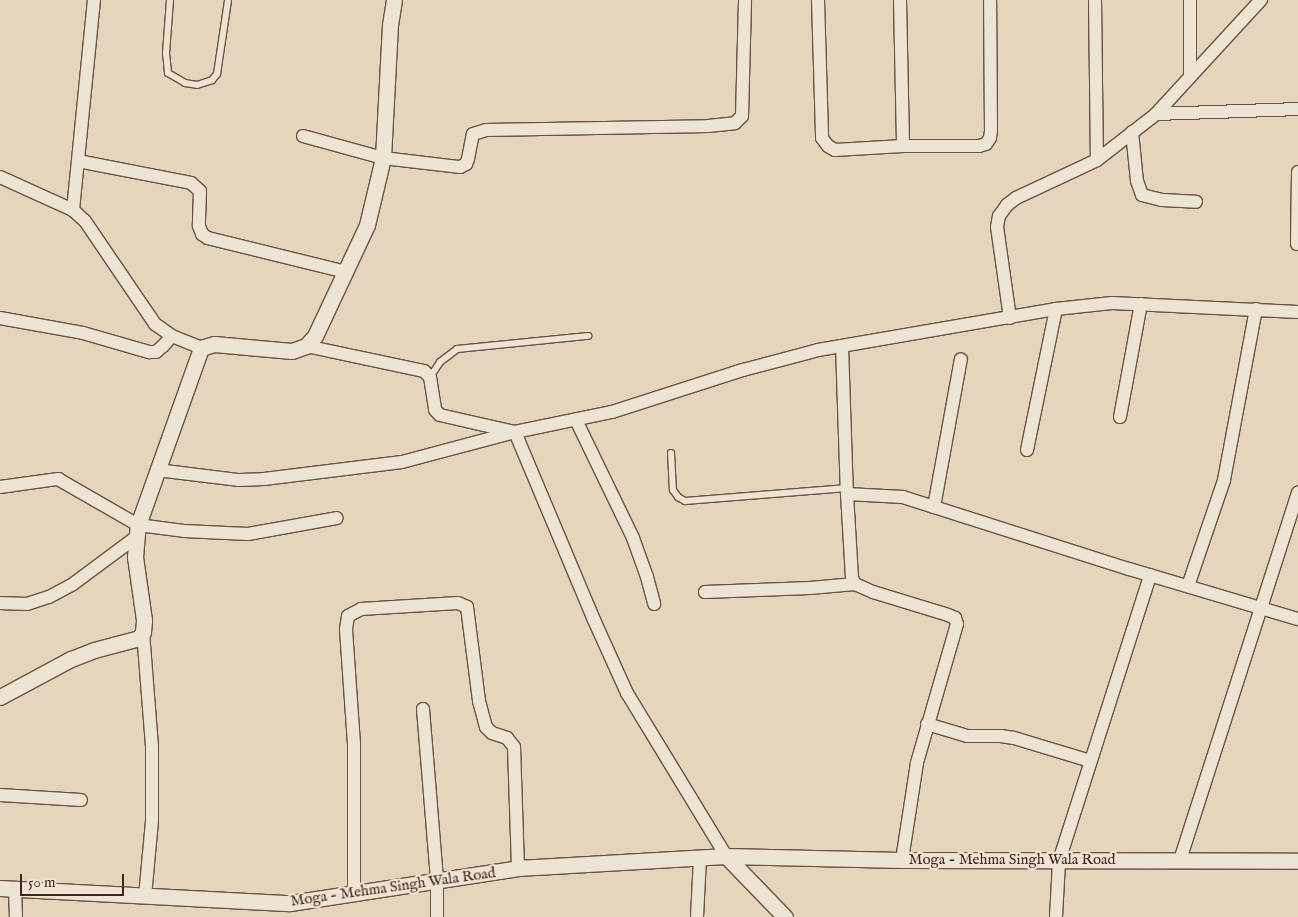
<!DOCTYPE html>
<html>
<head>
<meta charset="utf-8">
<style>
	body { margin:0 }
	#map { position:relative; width:1298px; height:917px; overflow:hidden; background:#e4d5bc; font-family:"IM FELL English",serif }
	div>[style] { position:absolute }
	.roads { filter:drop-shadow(1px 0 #6b5242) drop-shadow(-1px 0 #6b5242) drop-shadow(0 1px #6b5242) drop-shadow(0 -1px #6b5242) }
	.service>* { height:6px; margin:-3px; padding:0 3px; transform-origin:3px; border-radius:3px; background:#ede4d3 }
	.minor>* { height:12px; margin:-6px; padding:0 6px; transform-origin:6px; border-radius:6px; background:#ede4d3 }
	.tertiary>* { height:15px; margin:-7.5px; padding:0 7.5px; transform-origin:7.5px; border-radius:7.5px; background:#ede4d3 }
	span { translate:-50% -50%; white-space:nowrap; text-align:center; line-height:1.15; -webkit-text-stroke:4.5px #ede4d3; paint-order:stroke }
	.street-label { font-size:15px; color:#432619 }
	.scale { position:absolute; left:20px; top:874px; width:104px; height:22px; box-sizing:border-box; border:2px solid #432619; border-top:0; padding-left:6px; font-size:15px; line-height:18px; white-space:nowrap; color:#432619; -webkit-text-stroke:4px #ede4d3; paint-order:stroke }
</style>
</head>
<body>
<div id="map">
	<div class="roads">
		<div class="service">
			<i style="left:170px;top:0;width:53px;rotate:94.3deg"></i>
			<i style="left:166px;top:53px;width:20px;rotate:84deg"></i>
			<i style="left:168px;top:73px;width:20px;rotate:30deg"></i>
			<i style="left:185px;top:83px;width:12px;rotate:9deg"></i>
			<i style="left:197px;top:85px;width:16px;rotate:-18deg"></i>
			<i style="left:212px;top:80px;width:8px;rotate:-50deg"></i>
			<i style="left:217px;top:74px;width:75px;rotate:-81.5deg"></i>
			<i style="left:430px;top:377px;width:18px;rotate:-56deg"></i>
			<i style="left:440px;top:362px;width:21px;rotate:-37deg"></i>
			<i style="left:457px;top:349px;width:132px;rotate:-5.7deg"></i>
			<i style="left:671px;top:453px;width:37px;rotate:87deg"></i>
			<i style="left:673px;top:490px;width:9px;rotate:54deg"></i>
			<i style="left:678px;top:497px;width:8px;rotate:30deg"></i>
			<i style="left:685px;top:501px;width:163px;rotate:-4.6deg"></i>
		</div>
		<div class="minor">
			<i style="left:818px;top:0;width:138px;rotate:88.3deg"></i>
			<i style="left:822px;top:138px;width:10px;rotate:53deg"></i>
			<i style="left:828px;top:146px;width:8px;rotate:30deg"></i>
			<i style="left:835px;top:150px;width:68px;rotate:-3.4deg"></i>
			<i style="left:903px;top:146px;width:76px"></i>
			<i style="left:979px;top:146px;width:7px;rotate:-16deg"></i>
			<i style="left:986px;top:144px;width:7px;rotate:-56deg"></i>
			<i style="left:990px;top:138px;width:7px;rotate:-82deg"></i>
			<i style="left:991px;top:131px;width:131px;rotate:-90.4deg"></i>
			<i style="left:900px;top:0;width:146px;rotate:88.8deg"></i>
			<i style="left:1095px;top:0;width:160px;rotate:89.3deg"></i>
			<i style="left:1190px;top:0;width:77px;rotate:90deg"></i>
			<i style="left:1156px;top:114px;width:142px;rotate:-2deg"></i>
			<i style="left:1132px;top:132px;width:49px;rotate:84.2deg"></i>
			<i style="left:1137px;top:181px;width:15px;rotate:70deg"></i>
			<i style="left:1142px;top:195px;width:21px;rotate:14deg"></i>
			<i style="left:1162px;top:200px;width:34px;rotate:3deg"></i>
			<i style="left:303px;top:136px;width:83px;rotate:15.4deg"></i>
			<i style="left:383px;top:158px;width:78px;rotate:6.7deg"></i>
			<i style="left:460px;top:167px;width:7px;rotate:-27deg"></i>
			<i style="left:466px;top:164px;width:5px;rotate:-68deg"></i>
			<i style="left:468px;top:159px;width:25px;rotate:-79deg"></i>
			<i style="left:473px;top:134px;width:14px;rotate:-17deg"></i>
			<i style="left:486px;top:130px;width:222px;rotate:-1deg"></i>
			<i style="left:708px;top:126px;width:27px;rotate:-6deg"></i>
			<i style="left:735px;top:123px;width:10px;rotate:-45deg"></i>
			<i style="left:742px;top:116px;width:116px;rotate:-88.5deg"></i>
			<i style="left:78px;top:161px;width:115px;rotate:11deg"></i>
			<i style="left:191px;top:183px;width:12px;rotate:42deg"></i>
			<i style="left:200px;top:191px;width:35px;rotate:92deg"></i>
			<i style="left:199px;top:226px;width:9px;rotate:69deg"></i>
			<i style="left:202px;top:234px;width:7px;rotate:34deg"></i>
			<i style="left:208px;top:238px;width:142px;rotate:13.8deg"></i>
			<i style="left:0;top:177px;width:80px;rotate:24.3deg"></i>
			<i style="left:73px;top:210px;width:16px;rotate:43deg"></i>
			<i style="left:85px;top:221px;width:125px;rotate:55.8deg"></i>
			<i style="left:155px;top:324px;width:21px;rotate:35deg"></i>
			<i style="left:172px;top:336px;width:31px;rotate:22deg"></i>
			<i style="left:73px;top:210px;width:211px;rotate:-84.3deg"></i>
			<i style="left:1297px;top:244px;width:72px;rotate:-89.2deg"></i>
			<i style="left:0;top:318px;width:84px;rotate:10.2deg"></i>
			<i style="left:83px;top:333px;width:69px;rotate:16.1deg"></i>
			<i style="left:149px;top:352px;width:7px"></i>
			<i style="left:156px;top:352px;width:9px;rotate:-41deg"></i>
			<i style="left:163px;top:346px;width:13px;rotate:-48deg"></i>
			<i style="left:1010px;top:318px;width:92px;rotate:-98.1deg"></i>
			<i style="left:997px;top:227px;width:11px;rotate:-80deg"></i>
			<i style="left:999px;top:216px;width:14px;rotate:-54deg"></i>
			<i style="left:1007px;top:205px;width:11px;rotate:-38deg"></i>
			<i style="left:1016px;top:198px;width:89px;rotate:-25.1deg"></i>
			<i style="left:1097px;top:160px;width:75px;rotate:-37.9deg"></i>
			<i style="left:1156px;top:114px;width:155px;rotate:-47.4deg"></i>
			<i style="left:306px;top:346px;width:121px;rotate:12deg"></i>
			<i style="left:424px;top:371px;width:8px;rotate:45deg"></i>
			<i style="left:430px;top:377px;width:33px;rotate:81deg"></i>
			<i style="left:435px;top:410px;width:7px;rotate:45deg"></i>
			<i style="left:440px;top:415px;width:77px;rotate:12.8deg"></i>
			<i style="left:515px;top:432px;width:99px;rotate:-11.7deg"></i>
			<i style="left:612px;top:412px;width:138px;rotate:-17.8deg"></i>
			<i style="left:743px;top:370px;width:78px;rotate:-14.9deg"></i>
			<i style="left:818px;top:350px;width:242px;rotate:-9.8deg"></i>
			<i style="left:1056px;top:309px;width:56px;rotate:-6.1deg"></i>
			<i style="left:1112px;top:303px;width:186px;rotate:2.8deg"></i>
			<i style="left:842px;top:346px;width:148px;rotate:88.1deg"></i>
			<i style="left:847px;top:494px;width:84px;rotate:86.6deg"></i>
			<i style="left:852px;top:578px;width:7px;rotate:63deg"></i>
			<i style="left:855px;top:584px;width:20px;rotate:24deg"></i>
			<i style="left:873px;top:592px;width:78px;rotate:17deg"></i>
			<i style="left:948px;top:615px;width:8px;rotate:23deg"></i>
			<i style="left:955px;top:618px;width:6px;rotate:72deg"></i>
			<i style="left:957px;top:624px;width:145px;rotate:106.1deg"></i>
			<i style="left:917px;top:763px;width:98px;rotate:98.8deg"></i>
			<i style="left:1120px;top:417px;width:115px;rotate:-79.5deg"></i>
			<i style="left:576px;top:420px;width:131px;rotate:64.2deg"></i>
			<i style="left:633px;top:538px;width:41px;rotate:70.3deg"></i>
			<i style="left:647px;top:577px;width:28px;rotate:75deg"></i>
			<i style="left:1027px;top:450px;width:144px;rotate:-78.4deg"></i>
			<i style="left:157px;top:470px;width:83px;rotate:7deg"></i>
			<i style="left:239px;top:480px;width:25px;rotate:-2deg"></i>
			<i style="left:264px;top:479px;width:139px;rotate:-7deg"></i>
			<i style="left:402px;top:462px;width:117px;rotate:-14.9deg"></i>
			<i style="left:515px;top:432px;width:204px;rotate:67.2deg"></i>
			<i style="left:594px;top:620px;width:80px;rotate:65.7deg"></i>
			<i style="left:627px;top:693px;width:191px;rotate:58.7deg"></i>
			<i style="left:0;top:487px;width:59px;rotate:-7.9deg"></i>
			<i style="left:58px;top:479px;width:92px;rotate:29.9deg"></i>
			<i style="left:138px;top:525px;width:46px;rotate:7.4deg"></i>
			<i style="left:184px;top:531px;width:64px;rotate:2.7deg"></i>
			<i style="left:248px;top:534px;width:90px;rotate:-10.2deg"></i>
			<i style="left:847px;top:494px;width:56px;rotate:3.1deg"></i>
			<i style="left:903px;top:497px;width:237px;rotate:17.7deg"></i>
			<i style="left:1129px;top:569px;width:176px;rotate:16.5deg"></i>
			<i style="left:934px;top:507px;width:150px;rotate:-79.7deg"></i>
			<i style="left:1188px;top:586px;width:112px;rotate:-71.2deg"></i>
			<i style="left:1224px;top:480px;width:174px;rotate:-79.4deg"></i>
			<i style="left:705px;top:592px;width:105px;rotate:-2.2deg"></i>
			<i style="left:810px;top:588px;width:45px;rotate:-5.1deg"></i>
			<i style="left:0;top:603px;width:27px;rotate:2deg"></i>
			<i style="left:27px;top:604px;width:23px;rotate:-18deg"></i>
			<i style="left:49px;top:597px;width:27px;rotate:-28deg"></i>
			<i style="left:73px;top:584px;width:77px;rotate:-36.6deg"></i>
			<i style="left:143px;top:632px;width:114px;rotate:85.5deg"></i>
			<i style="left:152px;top:746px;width:75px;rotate:90deg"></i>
			<i style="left:152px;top:821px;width:75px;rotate:95.3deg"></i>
			<i style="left:423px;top:709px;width:172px;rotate:85.3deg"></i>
			<i style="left:437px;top:880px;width:37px;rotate:90deg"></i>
			<i style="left:927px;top:724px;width:42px;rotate:16.7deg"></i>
			<i style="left:967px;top:736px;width:34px"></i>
			<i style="left:1001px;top:736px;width:13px;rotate:9deg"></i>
			<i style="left:1014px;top:738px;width:79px;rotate:16.8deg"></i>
			<i style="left:0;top:795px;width:81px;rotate:3.5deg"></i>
			<i style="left:1180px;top:860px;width:386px;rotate:-72.2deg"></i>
			<i style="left:15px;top:889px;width:28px;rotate:88deg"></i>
			<i style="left:354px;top:893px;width:149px;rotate:-90deg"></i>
			<i style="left:354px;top:744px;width:115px;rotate:-94deg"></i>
			<i style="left:346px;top:629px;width:13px;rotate:-81deg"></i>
			<i style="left:348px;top:616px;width:15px;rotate:-28deg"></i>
			<i style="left:361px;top:609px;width:97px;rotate:-3.5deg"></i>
			<i style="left:458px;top:603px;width:10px;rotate:24deg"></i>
			<i style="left:467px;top:607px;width:95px;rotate:82.7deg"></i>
			<i style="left:479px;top:701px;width:27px;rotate:75deg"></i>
			<i style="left:486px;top:727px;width:8px;rotate:45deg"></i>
			<i style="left:492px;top:733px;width:16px;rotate:18deg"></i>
			<i style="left:507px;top:738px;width:11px;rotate:52deg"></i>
			<i style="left:514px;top:747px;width:121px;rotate:88.1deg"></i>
			<i style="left:697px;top:917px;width:59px;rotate:-87.1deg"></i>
			<i style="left:1056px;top:917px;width:56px;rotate:-86.9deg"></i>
			<i style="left:1059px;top:861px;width:300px;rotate:-72.3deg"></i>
		</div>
		<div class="tertiary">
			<i style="left:0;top:697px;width:81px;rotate:-28.2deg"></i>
			<i style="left:71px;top:659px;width:25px;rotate:-21deg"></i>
			<i style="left:94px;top:650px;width:47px;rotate:-14.9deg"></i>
			<i style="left:139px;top:638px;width:7px;rotate:-56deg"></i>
			<i style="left:143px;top:632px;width:12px;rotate:-85deg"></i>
			<i style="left:144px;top:620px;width:64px;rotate:-98.1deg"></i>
			<i style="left:135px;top:557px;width:32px;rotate:-85deg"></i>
			<i style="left:138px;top:525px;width:188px;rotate:-70.4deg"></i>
			<i style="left:201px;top:348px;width:14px;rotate:-17deg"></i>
			<i style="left:214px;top:344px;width:78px;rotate:5.1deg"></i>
			<i style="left:292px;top:351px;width:15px;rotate:-20deg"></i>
			<i style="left:306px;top:346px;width:13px;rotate:-48deg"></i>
			<i style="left:315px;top:336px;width:123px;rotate:-64.9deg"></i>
			<i style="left:367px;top:225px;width:69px;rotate:-76.6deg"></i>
			<i style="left:383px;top:158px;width:133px;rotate:-87deg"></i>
			<i style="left:390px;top:25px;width:25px;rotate:-81deg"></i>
			<i style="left:726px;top:856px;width:176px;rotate:1.3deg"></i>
			<i style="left:902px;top:860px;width:396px;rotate:0.1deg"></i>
			<i style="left:0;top:888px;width:290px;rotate:3deg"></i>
			<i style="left:290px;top:903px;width:231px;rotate:-8.7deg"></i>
			<i style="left:518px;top:868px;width:208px;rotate:-3.3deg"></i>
			<i style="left:726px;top:856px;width:85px;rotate:46deg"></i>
		</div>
	</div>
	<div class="street-label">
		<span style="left:1012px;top:860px">Moga - Mehma Singh Wala Road</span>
		<span style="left:393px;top:887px;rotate:-8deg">Moga - Mehma Singh Wala Road</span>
	</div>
	<div class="scale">50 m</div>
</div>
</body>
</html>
